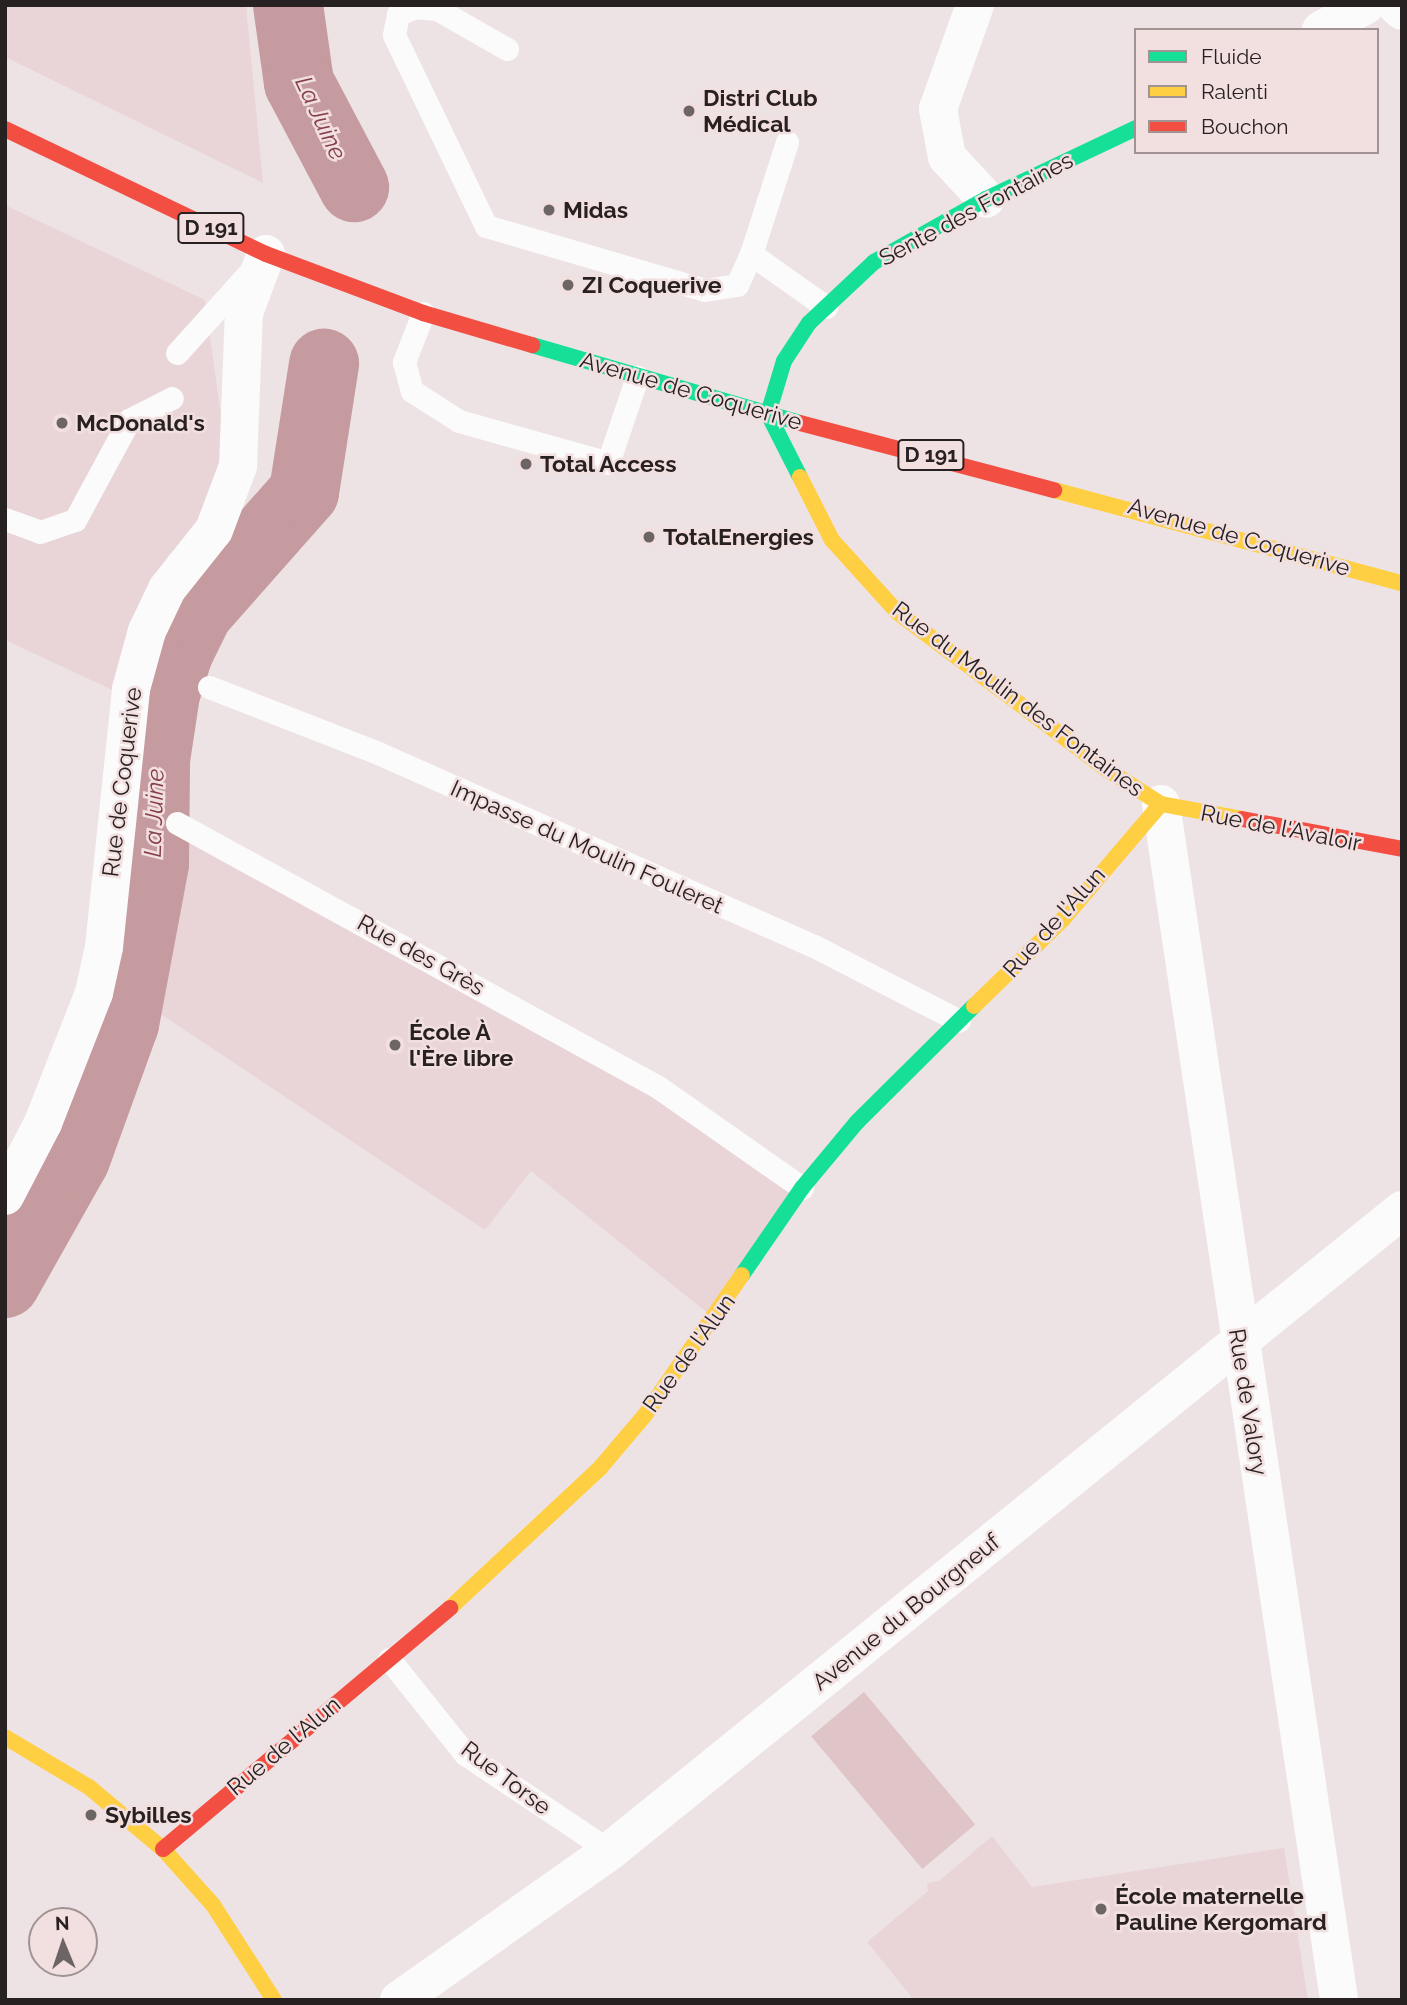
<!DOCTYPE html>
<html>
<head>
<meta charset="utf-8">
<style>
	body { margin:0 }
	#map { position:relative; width:1407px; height:2005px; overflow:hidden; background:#eee3e4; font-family:Raleway,sans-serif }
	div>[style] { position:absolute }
	.built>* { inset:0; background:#e9d5d7 }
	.green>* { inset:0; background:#dfc5c7; transform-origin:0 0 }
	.river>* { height:70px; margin:-35px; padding:0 35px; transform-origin:35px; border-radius:35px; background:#c59b9f }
	.lane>* { height:23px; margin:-11.5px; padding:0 11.5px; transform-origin:11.5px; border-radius:11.5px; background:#fcfbfb }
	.street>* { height:38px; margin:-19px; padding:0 19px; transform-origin:19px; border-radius:19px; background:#fcfbfb }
	.fast>* { height:16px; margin:-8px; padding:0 8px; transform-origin:8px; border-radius:8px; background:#16e098 }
	.slow>* { height:16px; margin:-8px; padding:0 8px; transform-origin:8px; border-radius:8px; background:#ffcf43 }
	.jam>* { height:16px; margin:-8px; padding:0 8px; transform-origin:8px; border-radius:8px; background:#f24e42 }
	.dots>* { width:19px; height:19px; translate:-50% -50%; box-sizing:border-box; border:4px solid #f2dfe0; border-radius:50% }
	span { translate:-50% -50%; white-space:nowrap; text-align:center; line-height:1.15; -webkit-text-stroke:5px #f2dfe0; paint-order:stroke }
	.shield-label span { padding:2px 5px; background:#f2dfe0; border:2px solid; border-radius:5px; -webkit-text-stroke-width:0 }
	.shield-label { font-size:21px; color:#282121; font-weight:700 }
	.poi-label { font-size:23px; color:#282121; font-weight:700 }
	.left { translate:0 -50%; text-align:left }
	.street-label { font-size:23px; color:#282121 }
	.water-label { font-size:24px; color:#853e47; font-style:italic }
	.frame { position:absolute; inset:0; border:7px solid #282121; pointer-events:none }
	.legend { position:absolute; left:1134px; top:28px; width:245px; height:126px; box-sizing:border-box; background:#f2dfe0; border:2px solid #a19394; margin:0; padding:9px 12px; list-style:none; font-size:21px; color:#282121 }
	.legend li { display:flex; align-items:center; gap:14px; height:35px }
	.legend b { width:35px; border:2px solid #a19394 }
	.north { position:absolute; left:28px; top:1907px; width:70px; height:70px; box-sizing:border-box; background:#f2dfe0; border:2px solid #a19394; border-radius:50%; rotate:358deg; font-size:19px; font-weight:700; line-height:28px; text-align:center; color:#282121 }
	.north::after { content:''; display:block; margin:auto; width:24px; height:32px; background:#6d6565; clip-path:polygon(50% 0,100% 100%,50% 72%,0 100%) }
</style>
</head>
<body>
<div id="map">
	<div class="built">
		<i style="clip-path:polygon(5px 5px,246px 5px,263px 183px,5px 57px)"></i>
		<i style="clip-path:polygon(5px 205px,205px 300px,226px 452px,216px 507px,168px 556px,145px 612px,121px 694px,5px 640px)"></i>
		<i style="clip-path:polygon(177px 823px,658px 1087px,802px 1188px,715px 1319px,531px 1171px,485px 1230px,144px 1003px,168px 848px)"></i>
		<i style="clip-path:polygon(992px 1836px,1032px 1887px,1284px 1848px,1308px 2000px,914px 2000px,867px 1942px,928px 1891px,927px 1883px,939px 1881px)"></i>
	</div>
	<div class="green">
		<i style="left:864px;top:1692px;width:173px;height:69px;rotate:50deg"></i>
	</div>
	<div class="river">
		<i style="left:288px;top:5px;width:79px;rotate:82deg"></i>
		<i style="left:299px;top:83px;width:118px;rotate:62.1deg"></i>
		<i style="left:5px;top:1283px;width:142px;rotate:-60.6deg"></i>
		<i style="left:75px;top:1159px;width:144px;rotate:-70.1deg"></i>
		<i style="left:124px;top:1024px;width:163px;rotate:-79.4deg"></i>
		<i style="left:154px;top:864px;width:104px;rotate:-89.4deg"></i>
		<i style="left:155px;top:760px;width:67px;rotate:-81.4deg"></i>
		<i style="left:165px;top:694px;width:43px;rotate:-72.4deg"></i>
		<i style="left:178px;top:653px;width:46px;rotate:-64deg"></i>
		<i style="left:198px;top:612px;width:160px;rotate:-48.5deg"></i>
		<i style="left:304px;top:492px;width:130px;rotate:-81.1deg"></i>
	</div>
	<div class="lane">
		<i style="left:507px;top:49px;width:81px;rotate:-150.3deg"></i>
		<i style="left:437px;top:9px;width:21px;rotate:-175deg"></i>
		<i style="left:416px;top:7px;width:19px;rotate:159deg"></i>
		<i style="left:398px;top:14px;width:21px;rotate:101deg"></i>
		<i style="left:394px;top:35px;width:212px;rotate:64.3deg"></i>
		<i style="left:486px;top:226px;width:228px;rotate:16.3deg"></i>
		<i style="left:705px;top:290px;width:32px;rotate:-9deg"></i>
		<i style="left:737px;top:285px;width:34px;rotate:-66deg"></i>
		<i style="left:787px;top:142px;width:118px;rotate:107.8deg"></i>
		<i style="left:751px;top:254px;width:92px;rotate:35.2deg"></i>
		<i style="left:423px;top:313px;width:53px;rotate:111.2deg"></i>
		<i style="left:404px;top:362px;width:30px;rotate:75deg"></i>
		<i style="left:412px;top:391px;width:56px;rotate:32.6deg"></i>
		<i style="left:459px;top:421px;width:155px;rotate:15.7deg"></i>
		<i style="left:608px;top:463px;width:91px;rotate:-71.4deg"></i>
		<i style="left:177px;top:353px;width:109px;rotate:-48deg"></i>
		<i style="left:5px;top:519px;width:37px;rotate:20deg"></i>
		<i style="left:40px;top:532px;width:37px;rotate:-19deg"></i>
		<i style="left:75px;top:520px;width:114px;rotate:-61.6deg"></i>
		<i style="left:129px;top:420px;width:48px;rotate:-27.1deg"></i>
		<i style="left:209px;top:687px;width:181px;rotate:21.3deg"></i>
		<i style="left:378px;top:753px;width:477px;rotate:23.9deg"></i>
		<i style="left:814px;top:946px;width:163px;rotate:27.3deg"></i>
		<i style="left:177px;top:823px;width:549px;rotate:28.76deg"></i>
		<i style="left:658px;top:1087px;width:176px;rotate:35deg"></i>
		<i style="left:389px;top:1659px;width:122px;rotate:51.3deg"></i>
		<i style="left:465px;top:1754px;width:174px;rotate:33.8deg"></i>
	</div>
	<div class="street">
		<i style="left:975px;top:5px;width:110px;rotate:109.6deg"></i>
		<i style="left:938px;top:109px;width:49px;rotate:79.4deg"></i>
		<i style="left:947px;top:157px;width:57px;rotate:47.1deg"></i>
		<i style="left:1396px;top:5px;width:8px;rotate:45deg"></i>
		<i style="left:1321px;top:30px;width:51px;rotate:-29.1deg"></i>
		<i style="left:1161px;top:804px;width:1209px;rotate:81.53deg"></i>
		<i style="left:5px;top:1196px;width:82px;rotate:-62.5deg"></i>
		<i style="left:43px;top:1123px;width:140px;rotate:-68.6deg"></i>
		<i style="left:94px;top:993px;width:47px;rotate:-77.7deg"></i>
		<i style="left:104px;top:947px;width:259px;rotate:-84deg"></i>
		<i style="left:131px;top:689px;width:60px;rotate:-74.6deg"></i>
		<i style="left:147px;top:631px;width:47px;rotate:-64.5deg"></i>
		<i style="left:167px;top:589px;width:75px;rotate:-51.5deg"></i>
		<i style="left:214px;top:530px;width:68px;rotate:-69.4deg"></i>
		<i style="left:238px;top:466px;width:153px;rotate:-87.8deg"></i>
		<i style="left:244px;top:313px;width:63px;rotate:-69.6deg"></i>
		<i style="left:399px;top:2000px;width:258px;rotate:-35.2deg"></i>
		<i style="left:610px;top:1851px;width:1019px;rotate:-38.98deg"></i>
	</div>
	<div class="fast">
		<i style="left:532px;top:345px;width:279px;rotate:16.2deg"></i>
		<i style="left:800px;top:477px;width:71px;rotate:-116.9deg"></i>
		<i style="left:768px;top:414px;width:55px;rotate:-73.2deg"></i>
		<i style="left:784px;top:361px;width:45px;rotate:-56.7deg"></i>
		<i style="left:809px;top:323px;width:89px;rotate:-43.2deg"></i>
		<i style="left:874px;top:262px;width:129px;rotate:-29.4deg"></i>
		<i style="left:986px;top:199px;width:166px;rotate:-25.3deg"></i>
		<i style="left:742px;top:1275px;width:106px;rotate:-55.4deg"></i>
		<i style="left:802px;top:1188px;width:86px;rotate:-50.2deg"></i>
		<i style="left:857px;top:1122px;width:165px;rotate:-44.8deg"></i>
	</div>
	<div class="slow">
		<i style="left:800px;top:477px;width:71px;rotate:63.1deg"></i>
		<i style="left:832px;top:540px;width:97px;rotate:47.9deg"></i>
		<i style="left:897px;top:612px;width:261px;rotate:36.9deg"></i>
		<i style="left:1106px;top:769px;width:65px;rotate:32.5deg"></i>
		<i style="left:1161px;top:804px;width:82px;rotate:10.5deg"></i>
		<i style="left:1054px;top:490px;width:360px;rotate:15deg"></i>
		<i style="left:974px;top:1006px;width:124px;rotate:-44.3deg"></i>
		<i style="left:1063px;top:919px;width:151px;rotate:-49.6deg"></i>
		<i style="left:450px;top:1608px;width:205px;rotate:-43deg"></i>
		<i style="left:600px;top:1468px;width:70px;rotate:-49.7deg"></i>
		<i style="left:645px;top:1415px;width:170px;rotate:-55.3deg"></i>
		<i style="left:5px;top:1737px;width:98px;rotate:30.8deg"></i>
		<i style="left:89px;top:1787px;width:97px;rotate:40deg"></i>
		<i style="left:163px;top:1849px;width:75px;rotate:48.2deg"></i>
		<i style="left:213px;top:1905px;width:113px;rotate:57.3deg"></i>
	</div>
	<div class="jam">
		<i style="left:5px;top:129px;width:289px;rotate:25.6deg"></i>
		<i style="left:266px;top:254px;width:168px;rotate:20.6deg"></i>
		<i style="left:423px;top:313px;width:114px;rotate:16.4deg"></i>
		<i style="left:800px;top:423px;width:263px;rotate:14.8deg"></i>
		<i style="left:1242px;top:819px;width:163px;rotate:10.6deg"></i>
		<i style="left:163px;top:1849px;width:375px;rotate:-40deg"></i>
	</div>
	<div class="dots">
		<i style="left:689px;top:111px;background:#6d6565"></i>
		<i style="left:549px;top:210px;background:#6d6565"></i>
		<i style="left:568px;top:285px;background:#6d6565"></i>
		<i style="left:62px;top:423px;background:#6d6565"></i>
		<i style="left:526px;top:464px;background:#6d6565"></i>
		<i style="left:649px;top:537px;background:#6d6565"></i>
		<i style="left:395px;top:1045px;background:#6d6565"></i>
		<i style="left:91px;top:1815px;background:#6d6565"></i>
		<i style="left:1101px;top:1909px;background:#6d6565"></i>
	</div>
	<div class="shield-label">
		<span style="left:211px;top:228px">D 191</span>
		<span style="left:931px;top:455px">D 191</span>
	</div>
	<div class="poi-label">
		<span class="left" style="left:703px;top:111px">Distri Club<br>Médical</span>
		<span class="left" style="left:563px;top:210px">Midas</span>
		<span class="left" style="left:582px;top:285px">ZI Coquerive</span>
		<span class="left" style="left:76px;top:423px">McDonald's</span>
		<span class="left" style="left:540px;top:464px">Total Access</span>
		<span class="left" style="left:663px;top:537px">TotalEnergies</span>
		<span class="left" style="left:409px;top:1045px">École À<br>l'Ère libre</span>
		<span class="left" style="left:105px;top:1815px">Sybilles</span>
		<span class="left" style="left:1115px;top:1909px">École maternelle<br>Pauline Kergomard</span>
	</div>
	<div class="street-label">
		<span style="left:976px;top:209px;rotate:-28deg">Sente des Fontaines</span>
		<span style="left:691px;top:391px;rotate:16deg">Avenue de Coquerive</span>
		<span style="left:1239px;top:537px;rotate:16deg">Avenue de Coquerive</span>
		<span style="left:1018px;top:699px;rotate:37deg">Rue du Moulin des Fontaines</span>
		<span style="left:122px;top:782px;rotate:-83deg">Rue de Coquerive</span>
		<span style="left:1281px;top:828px;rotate:11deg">Rue de l'Avaloir</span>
		<span style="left:587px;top:847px;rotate:24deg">Impasse du Moulin Fouleret</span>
		<span style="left:1054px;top:922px;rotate:-48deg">Rue de l'Alun</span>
		<span style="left:421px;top:955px;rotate:29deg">Rue des Grès</span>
		<span style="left:689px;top:1353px;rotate:-54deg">Rue de l'Alun</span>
		<span style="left:1248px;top:1402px;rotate:81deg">Rue de Valory</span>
		<span style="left:906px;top:1612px;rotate:-39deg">Avenue du Bourgneuf</span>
		<span style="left:284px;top:1746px;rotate:-40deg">Rue de l'Alun</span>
		<span style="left:506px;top:1778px;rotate:37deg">Rue Torse</span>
	</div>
	<div class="water-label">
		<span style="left:321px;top:118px;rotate:65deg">La Juine</span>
		<span style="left:154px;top:813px;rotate:-88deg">La Juine</span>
	</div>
	<div class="frame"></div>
	<ul class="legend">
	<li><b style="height:9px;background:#16e098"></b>Fluide</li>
	<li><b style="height:9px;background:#ffcf43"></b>Ralenti</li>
	<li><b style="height:9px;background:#f24e42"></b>Bouchon</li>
	</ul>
	<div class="north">N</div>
</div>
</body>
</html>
